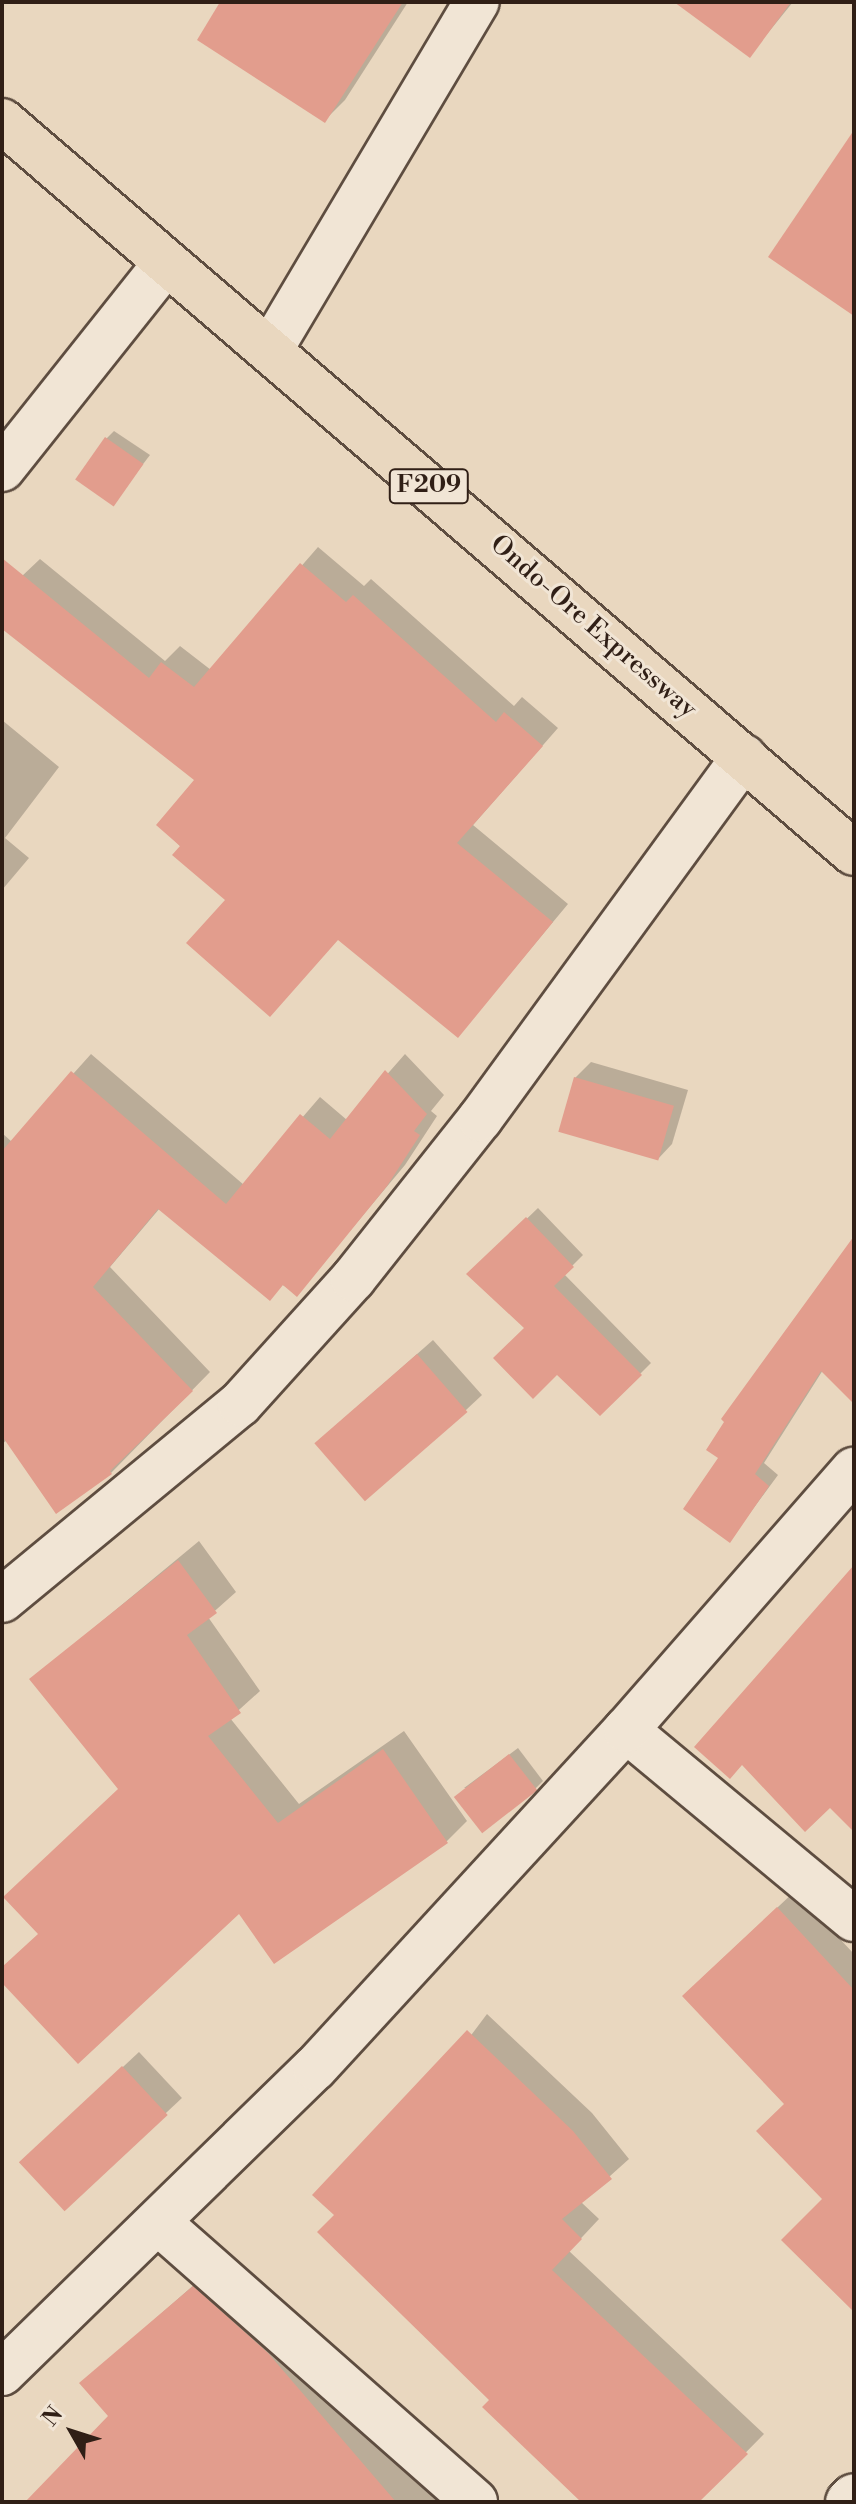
<!DOCTYPE html>
<html>
<head>
<meta charset="utf-8">
<style>
	body { margin:0 }
	#map { position:relative; width:856px; height:2504px; overflow:hidden; background:#e9d7bf; font-family:"Libre Bodoni",serif }
	div>[style] { position:absolute }
	.shadow>* { inset:0; background:#0003; transform-origin:0 0 }
	.building>* { inset:0; background:#e29d8d; transform-origin:0 0 }
	.roads { filter:drop-shadow(2px 0 #5e4d40) drop-shadow(-2px 0 #5e4d40) drop-shadow(0 2px #5e4d40) drop-shadow(0 -2px #5e4d40) }
	.street>* { height:44px; margin:-22px; padding:0 22px; transform-origin:22px; border-radius:22px; background:#f1e5d5 }
	.primary>* { height:44px; margin:-22px; padding:0 22px; transform-origin:22px; border-radius:22px; background:#e9d7bf }
	span { translate:-50% -50%; white-space:nowrap; text-align:center; line-height:1.15; -webkit-text-stroke:6px #f1e5d5; paint-order:stroke }
	.shield-label span { padding:2px 6px; background:#f1e5d5; border:2px solid; border-radius:6px; -webkit-text-stroke-width:0 }
	.shield-label { font-size:24px; color:#301f16; font-weight:700 }
	.street-label { font-size:26px; color:#301f16 }
	.frame { position:absolute; inset:0; border:4px solid #301f16; pointer-events:none }
	.north { position:absolute; left:32px; top:2392px; width:80px; height:80px; -webkit-text-stroke:6px #f1e5d5; paint-order:stroke; rotate:309deg; font-size:22px; font-weight:700; line-height:32px; text-align:center; color:#301f16 }
	.north::after { content:''; display:block; margin:auto; width:28px; height:36px; background:#301f16; clip-path:polygon(50% 0,100% 100%,50% 72%,0 100%) }
</style>
</head>
<body>
<div id="map">
	<div class="shadow">
		<i style="clip-path:polygon(222px 2px,408px 2px,345px 100px,325px 120px)"></i>
		<i style="clip-path:polygon(713px 2px,793px 2px,750px 55px)"></i>
		<i style="clip-path:polygon(114px 431px,150px 455px,118px 497px,106px 439px)"></i>
		<i style="clip-path:polygon(318px 547px,364px 586px,371px 579px,514px 706px,522px 697px,558px 728px,473px 825px,568px 904px,458px 1036px,339px 938px,227px 900px,226px 892px,159px 825px,197px 779px,2px 626px,2px 595px,40px 559px,165px 661px,180px 646px,211px 670px)"></i>
		<i style="clip-path:polygon(2px 720px,59px 767px,5px 838px,29px 858px,2px 890px)"></i>
		<i style="clip-path:polygon(91px 1054px,244px 1185px,320px 1097px,347px 1120px,405px 1054px,444px 1095px,431px 1111px,437px 1116px,405px 1165px,297px 1294px,160px 1208px,110px 1267px,210px 1372px,111px 1473px,7px 1440px,2px 1444px,2px 1133px,12px 1142px)"></i>
		<i style="clip-path:polygon(591px 1062px,688px 1090px,672px 1144px,657px 1160px,575px 1078px)"></i>
		<i style="clip-path:polygon(538px 1208px,583px 1255px,564px 1274px,651px 1363px,600px 1414px,526px 1328px,469px 1274px)"></i>
		<i style="clip-path:polygon(854px 1239px,854px 1401px,823px 1370px,764px 1463px,778px 1475px,730px 1540px,721px 1458px)"></i>
		<i style="clip-path:polygon(433px 1340px,482px 1395px,466px 1410px,333px 1428px)"></i>
		<i style="clip-path:polygon(199px 1541px,236px 1592px,208px 1617px,260px 1691px,230px 1718px,299px 1804px,404px 1731px,467px 1821px,447px 1841px,274px 1961px,239px 1911px,2px 1980px,2px 1969px,40px 1933px,120px 1789px,32px 1679px)"></i>
		<i style="clip-path:polygon(518px 1748px,543px 1781px,535px 1789px,464px 1788px)"></i>
		<i style="clip-path:polygon(795px 1891px,854px 1954px,854px 2310px,825px 2199px,786px 2104px,701px 1979px)"></i>
		<i style="clip-path:polygon(487px 2014px,592px 2113px,629px 2159px,581px 2202px,599px 2219px,569px 2251px,764px 2434px,697px 2502px,582px 2502px,336px 2215px)"></i>
		<i style="left:139px;top:2052px;width:63px;height:161px;rotate:47deg"></i>
		<i style="clip-path:polygon(212px 2269px,286px 2335px,402px 2469px,418px 2454px,465px 2502px,28px 2502px,111px 2416px,82px 2383px)"></i>
	</div>
	<div class="building">
		<i style="clip-path:polygon(220px 2px,403px 2px,325px 123px,197px 40px)"></i>
		<i style="clip-path:polygon(674px 2px,791px 2px,750px 58px)"></i>
		<i style="clip-path:polygon(854px 130px,854px 316px,768px 257px)"></i>
		<i style="left:105px;top:437px;width:47px;height:52px;rotate:35deg"></i>
		<i style="clip-path:polygon(2px 558px,149px 678px,161px 662px,194px 687px,300px 563px,346px 602px,353px 595px,496px 722px,504px 712px,543px 746px,457px 843px,553px 922px,458px 1038px,338px 940px,270px 1017px,186px 943px,225px 900px,172px 855px,180px 846px,156px 825px,194px 780px,2px 629px)"></i>
		<i style="clip-path:polygon(385px 1070px,427px 1114px,414px 1131px,420px 1135px,387px 1186px,297px 1297px,283px 1285px,270px 1301px,158px 1209px,93px 1287px,193px 1391px,110px 1471px,112px 1474px,56px 1514px,2px 1436px,2px 1151px,71px 1071px,226px 1204px,300px 1114px,330px 1139px)"></i>
		<i style="left:574px;top:1077px;width:104px;height:57px;rotate:16deg"></i>
		<i style="clip-path:polygon(526px 1217px,574px 1267px,554px 1286px,642px 1375px,600px 1416px,557px 1375px,533px 1399px,493px 1358px,524px 1328px,466px 1274px)"></i>
		<i style="clip-path:polygon(854px 1236px,854px 1404px,821px 1371px,755px 1474px,769px 1486px,730px 1543px,683px 1509px,718px 1458px,706px 1450px,724px 1422px,721px 1419px)"></i>
		<i style="left:417px;top:1354px;width:77px;height:136px;rotate:49deg"></i>
		<i style="clip-path:polygon(178px 1560px,217px 1613px,187px 1635px,241px 1713px,208px 1736px,278px 1823px,383px 1749px,448px 1843px,274px 1964px,239px 1914px,78px 2064px,2px 1983px,2px 1967px,38px 1934px,3px 1897px,118px 1789px,29px 1679px)"></i>
		<i style="clip-path:polygon(854px 1565px,854px 1832px,830px 1808px,805px 1832px,742px 1765px,730px 1779px,694px 1747px)"></i>
		<i style="left:509px;top:1754px;width:46px;height:70px;rotate:52deg"></i>
		<i style="clip-path:polygon(777px 1907px,854px 1990px,854px 2312px,781px 2240px,822px 2199px,756px 2131px,784px 2104px,682px 1996px)"></i>
		<i style="clip-path:polygon(467px 2030px,573px 2131px,612px 2179px,562px 2219px,582px 2239px,552px 2270px,748px 2454px,699px 2502px,581px 2502px,482px 2407px,489px 2400px,317px 2232px,334px 2215px,312px 2195px)"></i>
		<i style="left:122px;top:2066px;width:67px;height:141px;rotate:47deg"></i>
		<i style="clip-path:polygon(193px 2286px,268px 2353px,396px 2502px,25px 2502px,108px 2416px,79px 2383px)"></i>
	</div>
	<div class="roads">
		<div class="street">
			<i style="left:270px;top:350px;width:405px;rotate:-59.3deg"></i>
			<i style="left:2px;top:469px;width:262px;rotate:-51.5deg"></i>
			<i style="left:2px;top:1600px;width:308px;rotate:-39.5deg"></i>
			<i style="left:240px;top:1404px;width:169px;rotate:-47.9deg"></i>
			<i style="left:353px;top:1279px;width:204px;rotate:-51.6deg"></i>
			<i style="left:480px;top:1119px;width:448px;rotate:-53.9deg"></i>
			<i style="left:626px;top:1730px;width:296px;rotate:39.7deg"></i>
			<i style="left:160px;top:2224px;width:420px;rotate:41.4deg"></i>
			<i style="left:2px;top:2373px;width:437px;rotate:-44.3deg"></i>
			<i style="left:315px;top:2068px;width:459px;rotate:-47.4deg"></i>
			<i style="left:626px;top:1730px;width:346px;rotate:-48.8deg"></i>
			<i style="left:848px;top:2502px;width:8px;rotate:-45deg"></i>
		</div>
		<div class="primary">
			<i style="left:2px;top:121px;width:1123px;rotate:40.67deg"></i>
		</div>
	</div>
	<div class="shield-label">
		<span style="left:429px;top:486px">F209</span>
	</div>
	<div class="street-label">
		<span style="left:593px;top:627px;rotate:41deg">Ondo-Ore Expressway</span>
	</div>
	<div class="frame"></div>
	<div class="north">N</div>
</div>
</body>
</html>
